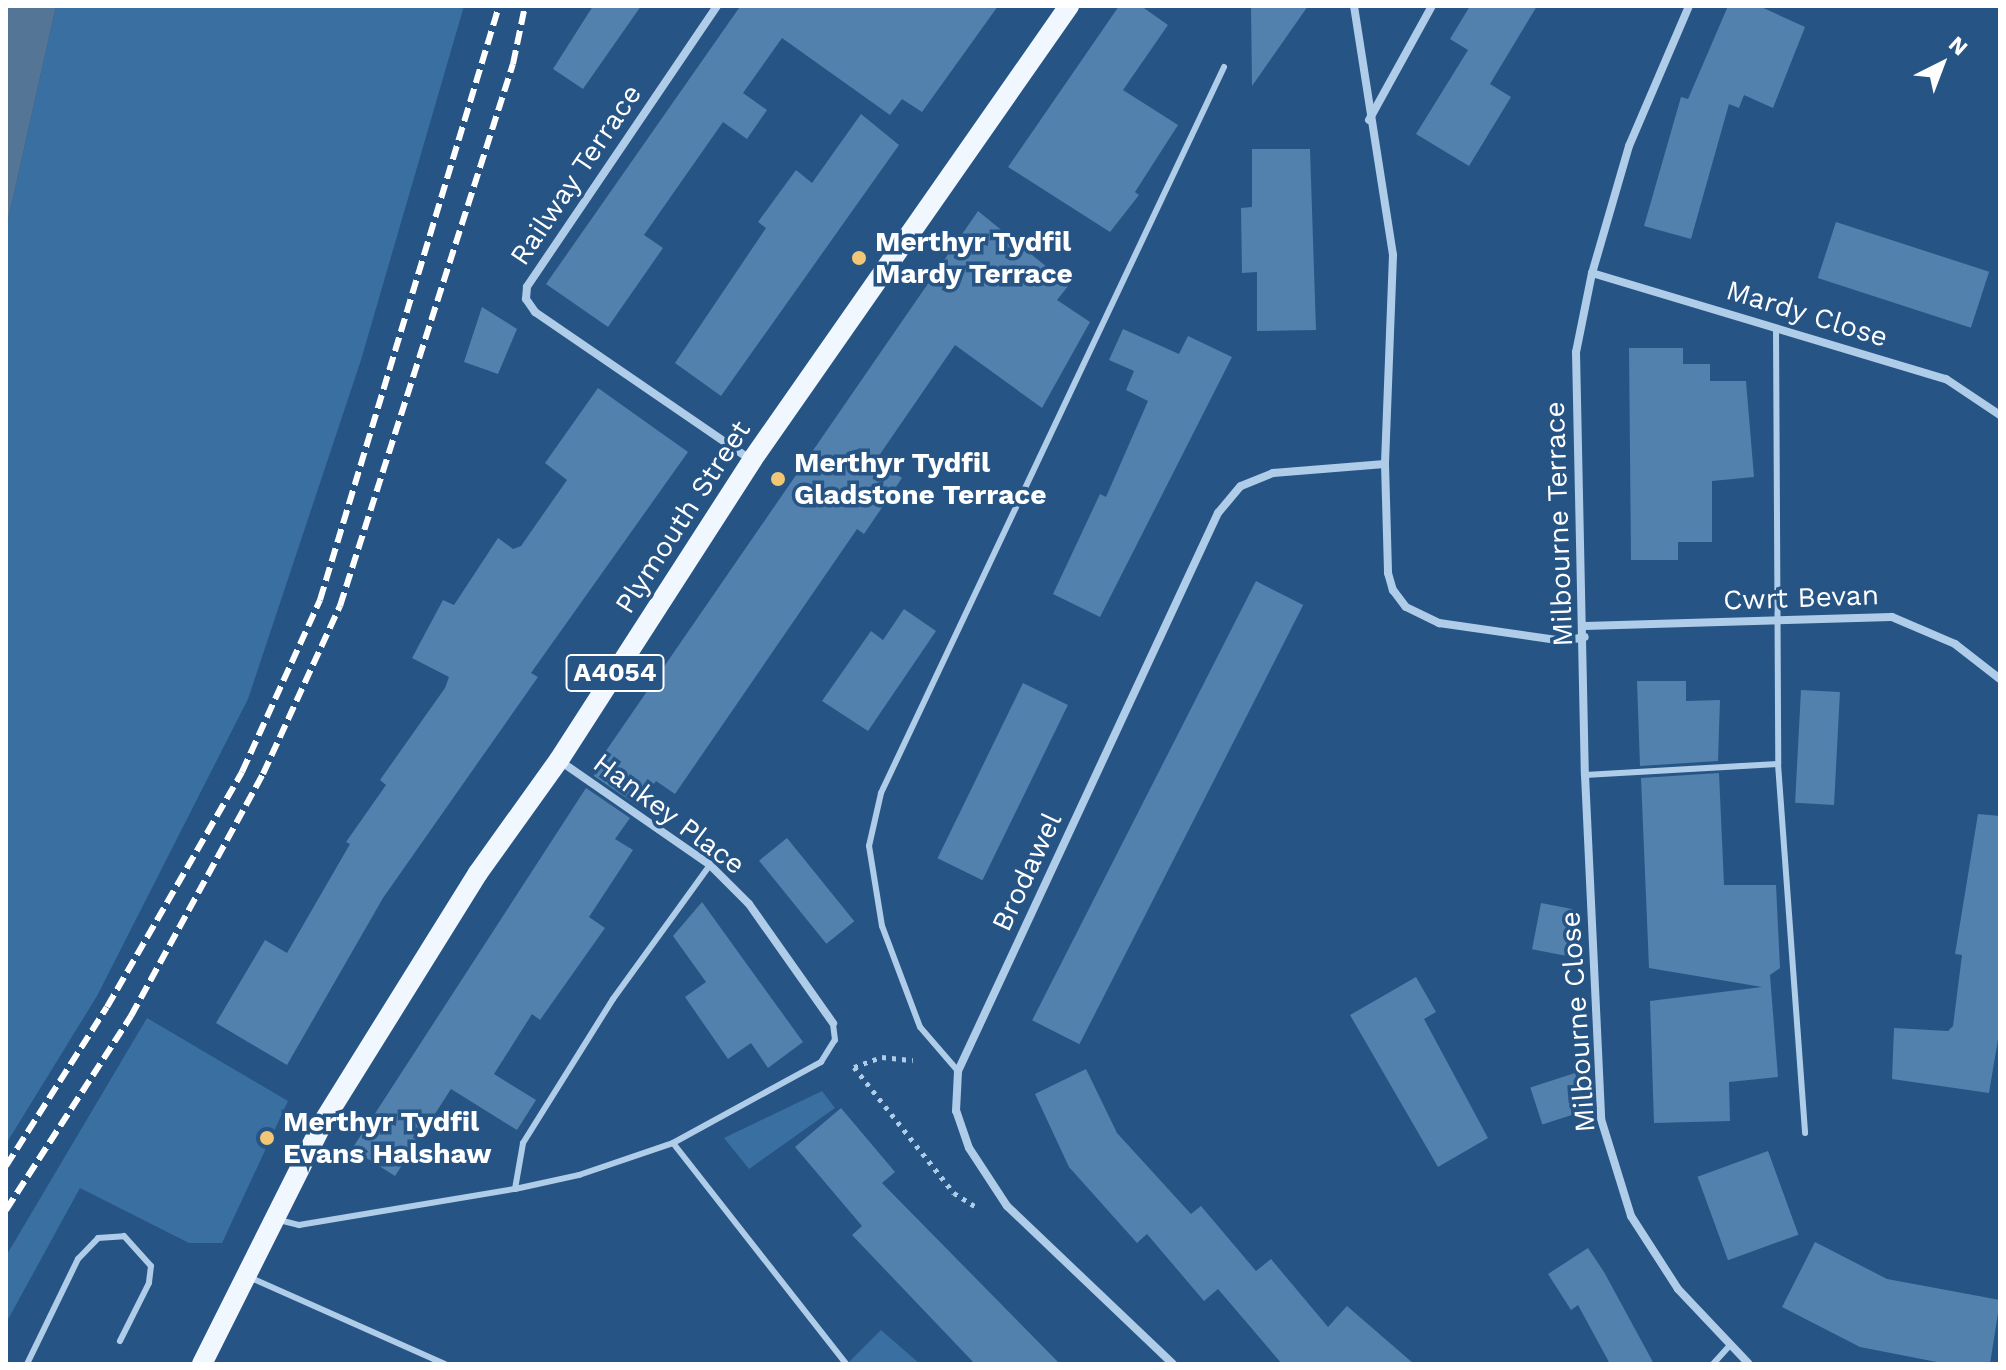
<!DOCTYPE html>
<html>
<head>
<meta charset="utf-8">
<style>
	body { margin:0 }
	#map { position:relative; width:2006px; height:1370px; overflow:hidden; background:#265484; font-family:"Work Sans",sans-serif }
	div>[style] { position:absolute }
	.green>* { inset:0; background:#3a6fa1 }
	.water>* { inset:0; background:#557596 }
	.building>* { inset:0; background:#5281ae; transform-origin:0 0 }
	.path>* { height:5px; margin-top:-2.5px; transform-origin:0; background:repeating-linear-gradient(90deg,#afcce8 0 4px,transparent 0 10px) }
	.service>* { height:6px; margin:-3px; padding:0 3px; transform-origin:3px; border-radius:3px; background:#afcce8 }
	.minor>* { height:8px; margin:-4px; padding:0 4px; transform-origin:4px; border-radius:4px; background:#afcce8 }
	.primary>* { height:20px; margin:-10px; padding:0 10px; transform-origin:10px; border-radius:10px; background:#f1f7fe }
	.rail>* { height:6px; margin-top:-3px; transform-origin:0; background:repeating-linear-gradient(90deg,#fff 0 14px,transparent 0 20px) }
	.dots>* { width:22px; height:22px; translate:-50% -50%; box-sizing:border-box; border:4px solid #265484; border-radius:50% }
	span { translate:-50% -50%; white-space:nowrap; text-align:center; line-height:1.15; -webkit-text-stroke:7px #265484; paint-order:stroke }
	.shield-label span { padding:2px 6px; background:#265484; border:2px solid; border-radius:6px; -webkit-text-stroke-width:0 }
	.shield-label { font-size:26px; color:#fff; font-weight:700 }
	.street-label { font-size:28px; color:#fff }
	.poi-label { font-size:28px; color:#fff; font-weight:700 }
	.left { translate:0 -50%; text-align:left }
	.frame { position:absolute; inset:0; border:8px solid #fff; pointer-events:none }
	.north { position:absolute; left:1902px; top:24px; width:80px; height:80px; -webkit-text-stroke:6px #265484; paint-order:stroke; rotate:42deg; font-size:22px; font-weight:700; line-height:32px; text-align:center; color:#fff }
	.north::after { content:''; display:block; margin:auto; width:28px; height:36px; background:#fff; clip-path:polygon(50% 0,100% 100%,50% 72%,0 100%) }
</style>
</head>
<body>
<div id="map">
	<div class="green">
		<i style="clip-path:polygon(56px 6px,464px 6px,361px 360px,248px 699px,97px 996px,6px 1144px,6px 229px)"></i>
		<i style="clip-path:polygon(147px 1018px,288px 1101px,222px 1243px,189px 1243px,80px 1188px,6px 1323px,6px 1256px)"></i>
		<i style="clip-path:polygon(822px 1091px,835px 1108px,749px 1169px,724px 1138px)"></i>
		<i style="clip-path:polygon(881px 1330px,920px 1364px,847px 1364px)"></i>
	</div>
	<div class="water">
		<i style="clip-path:polygon(6px 6px,56px 6px,6px 229px)"></i>
	</div>
	<div class="building">
		<i style="clip-path:polygon(593px 6px,641px 6px,583px 89px,553px 69px)"></i>
		<i style="clip-path:polygon(736px 6px,998px 6px,922px 112px,902px 99px,890px 115px,782px 38px,743px 93px,767px 110px,747px 139px,723px 122px,644px 235px,663px 248px,608px 327px,546px 284px,739px 8px)"></i>
		<i style="clip-path:polygon(1119px 6px,1141px 6px,1168px 25px,1123px 90px,1178px 125px,1135px 192px,1139px 195px,1110px 232px,1008px 167px)"></i>
		<i style="clip-path:polygon(1251px 6px,1308px 6px,1252px 86px)"></i>
		<i style="clip-path:polygon(1470px 6px,1537px 6px,1490px 84px,1511px 97px,1469px 166px,1416px 134px,1468px 50px,1450px 39px)"></i>
		<i style="clip-path:polygon(1728px 6px,1759px 6px,1805px 27px,1773px 108px,1744px 95px,1739px 108px,1729px 104px,1691px 239px,1644px 226px,1681px 97px,1688px 99px)"></i>
		<i style="clip-path:polygon(861px 114px,899px 145px,721px 396px,675px 363px,766px 228px,758px 222px,796px 170px,812px 183px)"></i>
		<i style="clip-path:polygon(1252px 149px,1310px 149px,1316px 330px,1257px 331px,1257px 272px,1242px 273px,1241px 208px,1252px 207px)"></i>
		<i style="clip-path:polygon(978px 211px,1069px 285px,1057px 300px,1090px 322px,1042px 408px,955px 345px,876px 460px,902px 478px,864px 534px,857px 529px,675px 794px,656px 781px,638px 806px,594px 776px,599px 761px)"></i>
		<i style="left:1836px;top:222px;width:161px;height:59px;rotate:18deg"></i>
		<i style="clip-path:polygon(482px 307px,517px 329px,498px 374px,464px 362px)"></i>
		<i style="clip-path:polygon(1123px 329px,1179px 354px,1188px 336px,1232px 357px,1100px 617px,1053px 594px,1100px 494px,1106px 497px,1148px 401px,1126px 390px,1134px 371px,1109px 360px)"></i>
		<i style="clip-path:polygon(1629px 348px,1683px 348px,1683px 364px,1710px 364px,1710px 381px,1746px 381px,1754px 477px,1712px 481px,1712px 542px,1678px 542px,1678px 560px,1631px 560px)"></i>
		<i style="clip-path:polygon(598px 388px,688px 452px,531px 673px,538px 677px,383px 898px,287px 1065px,216px 1023px,265px 940px,287px 953px,350px 844px,346px 842px,386px 785px,380px 780px,445px 688px,449px 677px,412px 658px,443px 600px,454px 605px,498px 538px,513px 549px,521px 546px,567px 480px,545px 463px)"></i>
		<i style="left:1256px;top:581px;width:53px;height:493px;rotate:27deg"></i>
		<i style="clip-path:polygon(904px 609px,936px 631px,868px 731px,822px 701px,871px 631px,883px 640px)"></i>
		<i style="clip-path:polygon(1637px 681px,1686px 681px,1686px 701px,1720px 700px,1718px 761px,1640px 766px)"></i>
		<i style="left:1023px;top:683px;width:50px;height:195px;rotate:26deg"></i>
		<i style="left:1801px;top:690px;width:39px;height:113px;rotate:3deg"></i>
		<i style="clip-path:polygon(1719px 773px,1724px 885px,1776px 885px,1780px 968px,1770px 975px,1778px 1077px,1729px 1082px,1730px 1121px,1654px 1123px,1650px 1001px,1762px 987px,1649px 968px,1641px 778px)"></i>
		<i style="clip-path:polygon(586px 788px,630px 818px,615px 839px,633px 850px,589px 917px,605px 928px,540px 1020px,532px 1014px,494px 1074px,536px 1100px,517px 1130px,451px 1089px,395px 1176px,352px 1149px)"></i>
		<i style="clip-path:polygon(1978px 814px,2000px 816px,2000px 1027px,1989px 1093px,1892px 1079px,1894px 1028px,1948px 1031px,1953px 1026px,1962px 955px,1955px 954px)"></i>
		<i style="left:787px;top:838px;width:107px;height:36px;rotate:51deg"></i>
		<i style="clip-path:polygon(702px 902px,803px 1042px,768px 1068px,751px 1043px,728px 1059px,685px 997px,706px 982px,673px 936px)"></i>
		<i style="left:1541px;top:903px;width:33px;height:47px;rotate:11deg"></i>
		<i style="clip-path:polygon(1416px 977px,1436px 1012px,1424px 1019px,1488px 1138px,1438px 1167px,1350px 1015px)"></i>
		<i style="clip-path:polygon(1086px 1069px,1117px 1133px,1191px 1214px,1201px 1206px,1256px 1271px,1271px 1259px,1328px 1327px,1347px 1306px,1414px 1364px,1282px 1364px,1218px 1289px,1204px 1301px,1147px 1234px,1137px 1243px,1069px 1167px,1035px 1094px)"></i>
		<i style="left:1575px;top:1073px;width:39px;height:47px;rotate:72deg"></i>
		<i style="clip-path:polygon(841px 1108px,895px 1172px,882px 1183px,1060px 1364px,975px 1364px,852px 1235px,862px 1226px,795px 1147px)"></i>
		<i style="left:1768px;top:1151px;width:89px;height:75px;rotate:70deg"></i>
		<i style="clip-path:polygon(1815px 1242px,1887px 1279px,2000px 1300px,1990px 1364px,1947px 1364px,1860px 1347px,1782px 1307px)"></i>
		<i style="clip-path:polygon(1588px 1248px,1604px 1272px,1654px 1364px,1610px 1364px,1578px 1305px,1571px 1310px,1548px 1274px)"></i>
	</div>
	<div class="path">
		<i style="left:854px;top:1067px;width:161px;rotate:51.6deg"></i>
		<i style="left:954px;top:1193px;width:26px;rotate:32deg"></i>
		<i style="left:854px;top:1067px;width:30px;rotate:-20deg"></i>
		<i style="left:882px;top:1057px;width:31px;rotate:6deg"></i>
	</div>
	<div class="service">
		<i style="left:1776px;top:328px;width:436px;rotate:89.7deg"></i>
		<i style="left:1778px;top:764px;width:370px;rotate:85.8deg"></i>
		<i style="left:1585px;top:775px;width:193px;rotate:-3.3deg"></i>
		<i style="left:958px;top:1071px;width:58px;rotate:-130.8deg"></i>
		<i style="left:920px;top:1027px;width:108px;rotate:-110.6deg"></i>
		<i style="left:882px;top:926px;width:81px;rotate:-99.2deg"></i>
		<i style="left:869px;top:846px;width:54px;rotate:-77.2deg"></i>
		<i style="left:881px;top:793px;width:803px;rotate:-64.71deg"></i>
		<i style="left:673px;top:1143px;width:281px;rotate:51.9deg"></i>
		<i style="left:515px;top:1189px;width:47px;rotate:-80.1deg"></i>
		<i style="left:523px;top:1143px;width:170px;rotate:-58deg"></i>
		<i style="left:613px;top:999px;width:165px;rotate:-54.1deg"></i>
		<i style="left:279px;top:1220px;width:21px;rotate:14deg"></i>
		<i style="left:299px;top:1225px;width:219px;rotate:-9.5deg"></i>
		<i style="left:515px;top:1189px;width:66px;rotate:-12.3deg"></i>
		<i style="left:579px;top:1175px;width:99px;rotate:-18.8deg"></i>
		<i style="left:673px;top:1143px;width:169px;rotate:-28.7deg"></i>
		<i style="left:821px;top:1062px;width:26px;rotate:-58deg"></i>
		<i style="left:835px;top:1040px;width:17px;rotate:-97deg"></i>
		<i style="left:251px;top:1278px;width:212px;rotate:23.9deg"></i>
		<i style="left:27px;top:1364px;width:117px;rotate:-64.1deg"></i>
		<i style="left:78px;top:1259px;width:29px;rotate:-46deg"></i>
		<i style="left:98px;top:1238px;width:26px;rotate:-4deg"></i>
		<i style="left:124px;top:1236px;width:40px;rotate:48deg"></i>
		<i style="left:151px;top:1266px;width:17px;rotate:97deg"></i>
		<i style="left:149px;top:1283px;width:65px;rotate:116.6deg"></i>
		<i style="left:1713px;top:1364px;width:24px;rotate:-48deg"></i>
	</div>
	<div class="minor">
		<i style="left:717px;top:6px;width:339px;rotate:124.1deg"></i>
		<i style="left:527px;top:287px;width:12px;rotate:95deg"></i>
		<i style="left:526px;top:299px;width:16px;rotate:55deg"></i>
		<i style="left:535px;top:312px;width:260px;rotate:34.4deg"></i>
		<i style="left:1354px;top:6px;width:252px;rotate:81.1deg"></i>
		<i style="left:1393px;top:255px;width:209px;rotate:92.2deg"></i>
		<i style="left:1385px;top:464px;width:109px;rotate:88.4deg"></i>
		<i style="left:1388px;top:573px;width:18px;rotate:74deg"></i>
		<i style="left:1393px;top:590px;width:21px;rotate:53deg"></i>
		<i style="left:1406px;top:607px;width:37px;rotate:26deg"></i>
		<i style="left:1439px;top:623px;width:126px;rotate:8.2deg"></i>
		<i style="left:1564px;top:641px;width:21px;rotate:-11deg"></i>
		<i style="left:1689px;top:6px;width:152px;rotate:113.2deg"></i>
		<i style="left:1629px;top:146px;width:132px;rotate:106.2deg"></i>
		<i style="left:1592px;top:273px;width:81px;rotate:101.4deg"></i>
		<i style="left:1576px;top:352px;width:423px;rotate:88.8deg"></i>
		<i style="left:1585px;top:775px;width:344px;rotate:87.3deg"></i>
		<i style="left:1601px;top:1119px;width:102px;rotate:72.8deg"></i>
		<i style="left:1631px;top:1216px;width:87px;rotate:57.2deg"></i>
		<i style="left:1678px;top:1289px;width:103px;rotate:46.6deg"></i>
		<i style="left:1369px;top:120px;width:130px;rotate:-61.1deg"></i>
		<i style="left:1592px;top:273px;width:370px;rotate:16.7deg"></i>
		<i style="left:1946px;top:379px;width:65px;rotate:33.7deg"></i>
		<i style="left:1585px;top:626px;width:307px;rotate:-1.7deg"></i>
		<i style="left:1892px;top:617px;width:69px;rotate:23.2deg"></i>
		<i style="left:1955px;top:644px;width:57px;rotate:37.9deg"></i>
		<i style="left:560px;top:761px;width:183px;rotate:34.7deg"></i>
		<i style="left:710px;top:865px;width:55px;rotate:45deg"></i>
		<i style="left:749px;top:904px;width:146px;rotate:54.8deg"></i>
		<i style="left:1173px;top:1364px;width:229px;rotate:-136.4deg"></i>
		<i style="left:1007px;top:1206px;width:69px;rotate:-123.2deg"></i>
		<i style="left:969px;top:1148px;width:39px;rotate:-109deg"></i>
		<i style="left:956px;top:1111px;width:40px;rotate:-87.1deg"></i>
		<i style="left:958px;top:1071px;width:616px;rotate:-65.02deg"></i>
		<i style="left:1218px;top:513px;width:35px;rotate:-50deg"></i>
		<i style="left:1241px;top:486px;width:35px;rotate:-22deg"></i>
		<i style="left:1273px;top:473px;width:112px;rotate:-4.6deg"></i>
	</div>
	<div class="primary">
		<i style="left:202px;top:1364px;width:271px;rotate:-63.4deg"></i>
		<i style="left:323px;top:1122px;width:293px;rotate:-58.1deg"></i>
		<i style="left:478px;top:873px;width:139px;rotate:-54.4deg"></i>
		<i style="left:559px;top:760px;width:357px;rotate:-57.2deg"></i>
		<i style="left:752px;top:460px;width:554px;rotate:-55.08deg"></i>
	</div>
	<div class="rail">
		<i style="left:6px;top:1166px;width:188px;rotate:-57.6deg"></i>
		<i style="left:107px;top:1007px;width:271px;rotate:-60.1deg"></i>
		<i style="left:242px;top:772px;width:189px;rotate:-65.6deg"></i>
		<i style="left:320px;top:600px;width:620px;rotate:-73.23deg"></i>
		<i style="left:6px;top:1210px;width:231px;rotate:-57.2deg"></i>
		<i style="left:131px;top:1016px;width:276px;rotate:-61.4deg"></i>
		<i style="left:263px;top:774px;width:185px;rotate:-65.4deg"></i>
		<i style="left:340px;top:606px;width:569px;rotate:-72.3deg"></i>
		<i style="left:513px;top:64px;width:59px;rotate:-78.3deg"></i>
	</div>
	<div class="dots">
		<i style="left:859px;top:258px;background:#f1c674"></i>
		<i style="left:778px;top:479px;background:#f1c674"></i>
		<i style="left:267px;top:1138px;background:#f1c674"></i>
	</div>
	<div class="shield-label">
		<span style="left:615px;top:673px">A4054</span>
	</div>
	<div class="street-label">
		<span style="left:576px;top:175px;rotate:-56deg">Railway Terrace</span>
		<span style="left:1807px;top:314px;rotate:17deg">Mardy Close</span>
		<span style="left:683px;top:517px;rotate:-57deg">Plymouth Street</span>
		<span style="left:1559px;top:524px;rotate:-92deg">Milbourne Terrace</span>
		<span style="left:1801px;top:598px;rotate:-2deg">Cwrt Bevan</span>
		<span style="left:669px;top:814px;rotate:37deg">Hankey Place</span>
		<span style="left:1027px;top:872px;rotate:-65deg">Brodawel</span>
		<span style="left:1578px;top:1022px;rotate:-94deg">Milbourne Close</span>
	</div>
	<div class="poi-label">
		<span class="left" style="left:875px;top:258px">Merthyr Tydfil<br>Mardy Terrace</span>
		<span class="left" style="left:794px;top:479px">Merthyr Tydfil<br>Gladstone Terrace</span>
		<span class="left" style="left:283px;top:1138px">Merthyr Tydfil<br>Evans Halshaw</span>
	</div>
	<div class="frame"></div>
	<div class="north">N</div>
</div>
</body>
</html>
